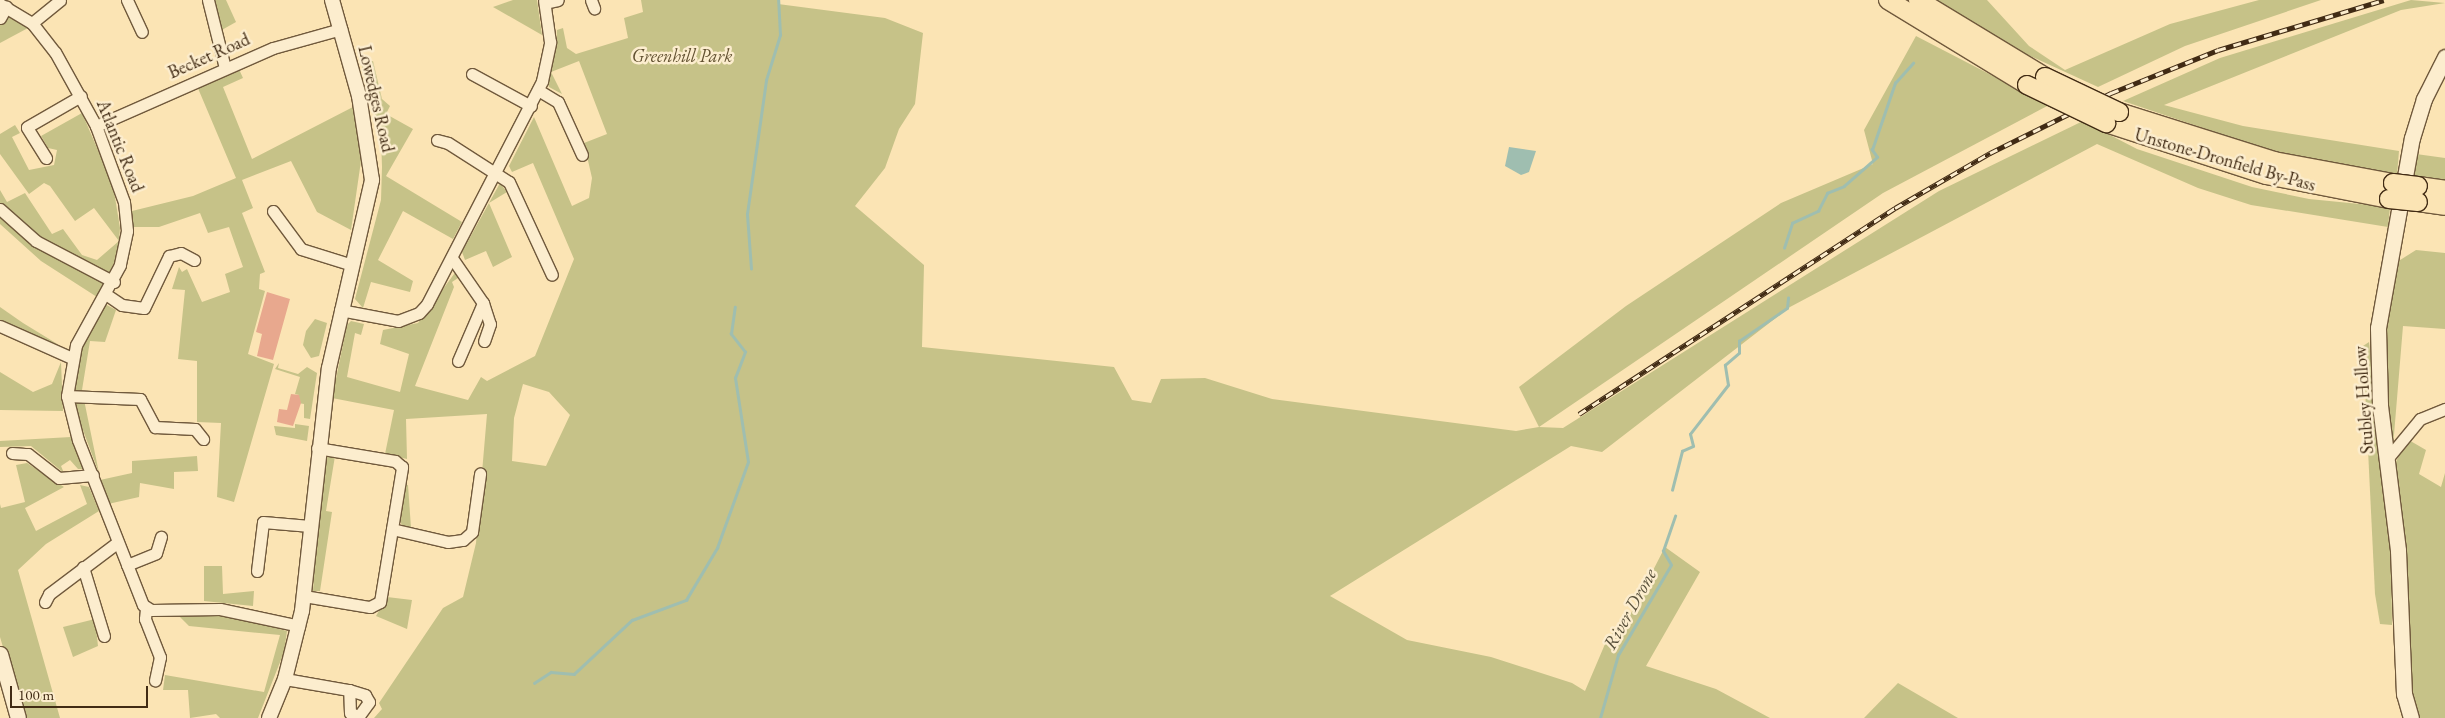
<!DOCTYPE html>
<html>
<head>
<meta charset="utf-8">
<style>
	body { margin:0 }
	#map { position:relative; width:2445px; height:718px; overflow:hidden; background:#fbe4b4; font-family:"EB Garamond",serif }
	div>[style] { position:absolute }
	.green>* { inset:0; background:#c6c288 }
	.water>* { inset:0; background:#9fbeb0 }
	.stream>* { height:2.5px; margin:-1.25px; padding:0 1.25px; transform-origin:1.25px; border-radius:1.25px; background:#9fbeb0 }
	.building>* { inset:0; background:#e8a88e }
	.roads { filter:drop-shadow(1px 0 #70593c) drop-shadow(-1px 0 #70593c) drop-shadow(0 1px #70593c) drop-shadow(0 -1px #70593c) }
	.minor>* { height:11px; margin:-5.5px; padding:0 5.5px; transform-origin:5.5px; border-radius:5.5px; background:#fcedce }
	.tertiary>* { height:14px; margin:-7px; padding:0 7px; transform-origin:7px; border-radius:7px; background:#fcedce }
	.secondary>* { height:15px; margin:-7.5px; padding:0 7.5px; transform-origin:7.5px; border-radius:7.5px; background:#fcedce }
	.trunk>* { height:18px; margin:-9px; padding:0 9px; transform-origin:9px; border-radius:9px; background:#fbe4b4 }
	.rail>* { height:4.5px; margin-top:-2.25px; transform-origin:0; background:repeating-linear-gradient(90deg,#fcedce 0 8px,#412b14 0 16px); box-sizing:border-box; border-block:1px solid #412b14 }
	.bridges { filter:drop-shadow(1px 0 #412b14) drop-shadow(-1px 0 #412b14) drop-shadow(0 1px #412b14) drop-shadow(0 -1px #412b14) }
	.trunk-bridge>* { height:18px; margin:-9px; padding:0 9px; transform-origin:9px; border-radius:9px; background:#fbe4b4 }
	span { translate:-50% -50%; white-space:nowrap; text-align:center; line-height:1.15; -webkit-text-stroke:5px #fcedce; paint-order:stroke }
	.street-label { font-size:18px; color:#412b14 }
	.park-label { font-size:18px; color:#625131; font-style:italic }
	.water-label { font-size:19px; color:#58503b; font-style:italic }
	.scale { position:absolute; left:10px; top:686px; width:138px; height:22px; box-sizing:border-box; border:2px solid #412b14; border-top:0; padding-left:6px; font-size:15px; line-height:18px; white-space:nowrap; color:#412b14; -webkit-text-stroke:4px #fcedce; paint-order:stroke }
</style>
</head>
<body>
<div id="map">
	<div class="green">
		<i style="clip-path:polygon(215px 0,226px 0,236px 22px,220px 31px)"></i>
		<i style="clip-path:polygon(513px 0,537px 0,542px 35px,493px 7px)"></i>
		<i style="clip-path:polygon(evenodd,641px 0,779px 0,778px 4px,885px 18px,923px 33px,915px 104px,899px 129px,885px 168px,855px 206px,924px 265px,922px 347px,1114px 367px,1132px 400px,1151px 403px,1161px 379px,1205px 378px,1272px 399px,1516px 431px,1539px 427px,1519px 387px,1626px 306px,1781px 203px,1873px 164px,1864px 130px,1916px 36px,2049px 105px,1883px 193px,1539px 427px,1563px 428px,1939px 191px,2083px 121px,2137px 149px,2252px 187px,2309px 199px,2390px 207px,2388px 227px,2251px 205px,2198px 188px,2097px 144px,1790px 307px,1602px 452px,1571px 446px,1330px 596px,1407px 640px,1491px 657px,1572px 683px,1585px 691px,1608px 637px,1627px 621px,1665px 547px,1700px 572px,1646px 666px,1716px 689px,1770px 718px,374px 718px,382px 709px,379px 703px,443px 608px,463px 597px,476px 543px,487px 414px,406px 419px,407px 459px,385px 454px,394px 410px,332px 398px,347px 325px,351px 321px,364px 324px,361px 335px,355px 333px,347px 377px,400px 392px,409px 354px,380px 344px,383px 330px,418px 323px,457px 270px,461px 276px,452px 282px,454px 287px,415px 386px,468px 400px,481px 377px,487px 381px,535px 356px,574px 259px,533px 163px,512px 172px,509px 166px,534px 117px,572px 206px,589px 198px,592px 178px,584px 143px,607px 134px,579px 61px,551px 72px,562px 94px,549px 87px,548px 83px,556px 49px,557px 30px,563px 28px,567px 48px,576px 54px,628px 38px,624px 18px,643px 12px,641px 0,523px 384px,549px 392px,570px 415px,546px 466px,512px 461px,514px 418px,523px 384px)"></i>
		<i style="clip-path:polygon(1933px 0,1987px 0,2029px 46px,2065px 70px,2170px 24px,2259px 0,2321px 0,2185px 46px,2098px 87px,2026px 54px)"></i>
		<i style="clip-path:polygon(2411px 0,2445px 3px,2401px 10px,2164px 105px,2243px 126px,2399px 151px,2397px 175px,2286px 156px,2123px 101px,2220px 58px)"></i>
		<i style="clip-path:polygon(0 12px,17px 20px,28px 28px,0 43px)"></i>
		<i style="clip-path:polygon(373px 61px,382px 99px,390px 106px,386px 114px,413px 129px,386px 176px,462px 222px,453px 239px,403px 211px,378px 260px,413px 281px,410px 292px,371px 282px,363px 308px,355px 299px,381px 200px,382px 167px,381px 136px,361px 63px)"></i>
		<i style="clip-path:polygon(238px 67px,243px 78px,223px 87px,252px 159px,353px 107px,361px 161px,351px 230px,317px 212px,291px 161px,242px 180px,253px 208px,242px 213px,265px 272px,260px 274px,259px 289px,265px 291px,248px 354px,274px 364px,234px 502px,217px 497px,221px 423px,197px 422px,197px 361px,178px 359px,185px 290px,172px 289px,179px 267px,182px 272px,187px 269px,202px 302px,230px 292px,225px 274px,243px 267px,229px 227px,208px 233px,200px 213px,159px 227px,133px 227px,132px 211px,193px 196px,236px 178px,197px 86px)"></i>
		<i style="clip-path:polygon(82px 113px,113px 185px,120px 228px,119px 241px,116px 259px,97px 297px,41px 261px,0 224px,0 190px,7px 202px,25px 193px,52px 234px,63px 229px,82px 255px,97px 260px,119px 241px,94px 208px,75px 221px,50px 186px,44px 183px,29px 194px,0 154px,0 134px,15px 125px,20px 133px,12px 137px,29px 170px,54px 165px,57px 150px,48px 148px,41px 136px)"></i>
		<i style="clip-path:polygon(2416px 154px,2445px 158px,2445px 180px,2413px 177px)"></i>
		<i style="clip-path:polygon(500px 183px,507px 192px,489px 203px,512px 257px,493px 267px,486px 251px,465px 260px,462px 252px)"></i>
		<i style="clip-path:polygon(2416px 250px,2445px 253px,2445px 329px,2403px 326px,2393px 447px,2382px 342px,2397px 262px)"></i>
		<i style="clip-path:polygon(105px 304px,116px 310px,105px 342px,90px 341px,82px 390px,99px 473px,75px 409px,73px 382px,85px 337px)"></i>
		<i style="clip-path:polygon(0 307px,23px 323px,59px 345px,0 322px)"></i>
		<i style="clip-path:polygon(315px 319px,327px 323px,319px 356px,311px 358px,303px 345px,306px 331px)"></i>
		<i style="clip-path:polygon(2369px 342px,2391px 546px,2392px 625px,2380px 624px,2375px 594px,2363px 346px)"></i>
		<i style="clip-path:polygon(61px 362px,63px 411px,0 410px,0 372px,33px 392px,52px 384px)"></i>
		<i style="clip-path:polygon(279px 363px,278px 368px,298px 374px,307px 367px,317px 373px,310px 419px,304px 418px,304px 404px,298px 403px,299px 395px,295px 394px,300px 377px,275px 369px)"></i>
		<i style="clip-path:polygon(295px 424px,309px 426px,307px 441px,276px 435px,274px 426px,295px 428px)"></i>
		<i style="clip-path:polygon(71px 437px,85px 469px,78px 469px,70px 460px,61px 466px,64px 473px,31px 446px,0 447px,0 441px)"></i>
		<i style="clip-path:polygon(2407px 439px,2426px 450px,2419px 474px,2441px 487px,2445px 473px,2445px 718px,2417px 718px,2410px 686px,2392px 470px)"></i>
		<i style="clip-path:polygon(197px 456px,198px 471px,174px 472px,174px 489px,140px 483px,139px 497px,108px 504px,100px 480px,132px 473px,132px 461px)"></i>
		<i style="clip-path:polygon(328px 456px,335px 456px,326px 511px,332px 512px,320px 591px,313px 591px,322px 461px)"></i>
		<i style="clip-path:polygon(27px 463px,64px 487px,25px 508px,36px 531px,87px 504px,80px 485px,89px 487px,99px 511px,46px 544px,18px 570px,60px 718px,24px 718px,0 637px,0 504px,1px 508px,25px 502px,16px 465px)"></i>
		<i style="clip-path:polygon(408px 485px,411px 528px,402px 526px,399px 517px,403px 486px)"></i>
		<i style="clip-path:polygon(204px 566px,222px 566px,223px 594px,254px 591px,253px 606px,204px 601px)"></i>
		<i style="clip-path:polygon(387px 597px,412px 600px,407px 629px,376px 616px)"></i>
		<i style="clip-path:polygon(176px 613px,219px 613px,287px 631px,284px 652px,258px 718px,220px 718px,216px 714px,190px 718px,188px 690px,163px 690px,165px 675px,264px 692px,280px 635px,189px 626px)"></i>
		<i style="clip-path:polygon(95px 619px,98px 646px,73px 657px,63px 627px)"></i>
		<i style="clip-path:polygon(1898px 683px,1958px 718px,1864px 718px)"></i>
	</div>
	<div class="water">
		<i style="clip-path:polygon(1509px 147px,1536px 151px,1529px 172px,1521px 175px,1505px 166px)"></i>
	</div>
	<div class="stream">
		<i style="left:1784px;top:248px;width:26px;rotate:-72deg"></i>
		<i style="left:1792px;top:223px;width:29px;rotate:-25deg"></i>
		<i style="left:1818px;top:211px;width:20px;rotate:-63deg"></i>
		<i style="left:1827px;top:193px;width:18px;rotate:-22deg"></i>
		<i style="left:1844px;top:186px;width:44px;rotate:-41.3deg"></i>
		<i style="left:1877px;top:157px;width:9px;rotate:-126deg"></i>
		<i style="left:1872px;top:150px;width:71px;rotate:-71.1deg"></i>
		<i style="left:1895px;top:83px;width:27px;rotate:-48deg"></i>
		<i style="left:751px;top:269px;width:55px;rotate:-94.2deg"></i>
		<i style="left:747px;top:214px;width:135px;rotate:-81.9deg"></i>
		<i style="left:766px;top:80px;width:47px;rotate:-72.7deg"></i>
		<i style="left:780px;top:35px;width:35px;rotate:-93deg"></i>
		<i style="left:1672px;top:490px;width:40px;rotate:-75.6deg"></i>
		<i style="left:1682px;top:451px;width:12px;rotate:-24deg"></i>
		<i style="left:1693px;top:446px;width:12px;rotate:-104deg"></i>
		<i style="left:1690px;top:434px;width:62px;rotate:-52.2deg"></i>
		<i style="left:1728px;top:385px;width:20px;rotate:-99deg"></i>
		<i style="left:1725px;top:365px;width:18px;rotate:-41deg"></i>
		<i style="left:1739px;top:353px;width:12px;rotate:-90deg"></i>
		<i style="left:1739px;top:341px;width:58px;rotate:-34.5deg"></i>
		<i style="left:1787px;top:308px;width:10px;rotate:-84deg"></i>
		<i style="left:534px;top:683px;width:20px;rotate:-33deg"></i>
		<i style="left:551px;top:672px;width:23px;rotate:5deg"></i>
		<i style="left:574px;top:674px;width:79px;rotate:-43deg"></i>
		<i style="left:632px;top:620px;width:58px;rotate:-20.3deg"></i>
		<i style="left:686px;top:600px;width:61px;rotate:-59.2deg"></i>
		<i style="left:717px;top:548px;width:91px;rotate:-70.2deg"></i>
		<i style="left:748px;top:462px;width:85px;rotate:-98.8deg"></i>
		<i style="left:735px;top:378px;width:28px;rotate:-69deg"></i>
		<i style="left:745px;top:352px;width:23px;rotate:-128deg"></i>
		<i style="left:731px;top:334px;width:27px;rotate:-82deg"></i>
		<i style="left:1600px;top:718px;width:66px;rotate:-74.1deg"></i>
		<i style="left:1618px;top:655px;width:104px;rotate:-59.5deg"></i>
		<i style="left:1671px;top:565px;width:16px;rotate:-120deg"></i>
		<i style="left:1663px;top:551px;width:37px;rotate:-71deg"></i>
	</div>
	<div class="building">
		<i style="clip-path:polygon(267px 292px,290px 299px,273px 360px,257px 356px,262px 334px,256px 332px)"></i>
		<i style="clip-path:polygon(291px 394px,299px 395px,301px 403px,293px 426px,277px 422px,279px 409px,287px 410px)"></i>
	</div>
	<div class="roads">
		<div class="minor">
			<i style="left:127px;top:0;width:35px;rotate:65deg"></i>
			<i style="left:208px;top:0;width:70px;rotate:76deg"></i>
			<i style="left:591px;top:0;width:9px;rotate:69deg"></i>
			<i style="left:545px;top:3px;width:13px;rotate:-13deg"></i>
			<i style="left:0;top:4px;width:37px;rotate:31deg"></i>
			<i style="left:32px;top:23px;width:37px;rotate:52deg"></i>
			<i style="left:55px;top:52px;width:85px;rotate:61deg"></i>
			<i style="left:96px;top:126px;width:81px;rotate:69.8deg"></i>
			<i style="left:124px;top:202px;width:29px;rotate:84deg"></i>
			<i style="left:127px;top:231px;width:35px;rotate:102deg"></i>
			<i style="left:120px;top:265px;width:91px;rotate:118.8deg"></i>
			<i style="left:76px;top:345px;width:52px;rotate:100deg"></i>
			<i style="left:67px;top:396px;width:45px;rotate:76deg"></i>
			<i style="left:78px;top:440px;width:177px;rotate:68.5deg"></i>
			<i style="left:143px;top:605px;width:9px;rotate:32deg"></i>
			<i style="left:151px;top:610px;width:69px;rotate:-0.8deg"></i>
			<i style="left:220px;top:609px;width:81px;rotate:12.1deg"></i>
			<i style="left:0;top:18px;width:13px;rotate:-61deg"></i>
			<i style="left:32px;top:23px;width:36px;rotate:-39deg"></i>
			<i style="left:472px;top:74px;width:67px;rotate:28.5deg"></i>
			<i style="left:538px;top:90px;width:23px;rotate:31deg"></i>
			<i style="left:558px;top:102px;width:58px;rotate:65.6deg"></i>
			<i style="left:96px;top:126px;width:193px;rotate:-23.8deg"></i>
			<i style="left:273px;top:48px;width:71px;rotate:-15.6deg"></i>
			<i style="left:437px;top:140px;width:11px;rotate:15deg"></i>
			<i style="left:448px;top:143px;width:72px;rotate:32.6deg"></i>
			<i style="left:509px;top:182px;width:102px;rotate:65.2deg"></i>
			<i style="left:46px;top:158px;width:36px;rotate:-122deg"></i>
			<i style="left:27px;top:127px;width:62px;rotate:-29.9deg"></i>
			<i style="left:0;top:209px;width:48px;rotate:41.6deg"></i>
			<i style="left:36px;top:241px;width:88px;rotate:27.7deg"></i>
			<i style="left:273px;top:211px;width:47px;rotate:53.6deg"></i>
			<i style="left:301px;top:249px;width:53px;rotate:17.4deg"></i>
			<i style="left:452px;top:258px;width:55px;rotate:55.4deg"></i>
			<i style="left:483px;top:303px;width:22px;rotate:72deg"></i>
			<i style="left:490px;top:324px;width:18px;rotate:109deg"></i>
			<i style="left:107px;top:295px;width:18px;rotate:34deg"></i>
			<i style="left:122px;top:305px;width:22px;rotate:8deg"></i>
			<i style="left:144px;top:308px;width:58px;rotate:-64.3deg"></i>
			<i style="left:169px;top:256px;width:12px;rotate:-14deg"></i>
			<i style="left:181px;top:253px;width:15px;rotate:28deg"></i>
			<i style="left:340px;top:310px;width:59px;rotate:10.7deg"></i>
			<i style="left:398px;top:321px;width:22px;rotate:-21deg"></i>
			<i style="left:419px;top:313px;width:12px;rotate:-48deg"></i>
			<i style="left:427px;top:304px;width:251px;rotate:-62.7deg"></i>
			<i style="left:542px;top:81px;width:40px;rotate:-78deg"></i>
			<i style="left:550px;top:42px;width:42px;rotate:-98.1deg"></i>
			<i style="left:0;top:326px;width:79px;rotate:24deg"></i>
			<i style="left:458px;top:361px;width:63px;rotate:-66.7deg"></i>
			<i style="left:67px;top:396px;width:73px;rotate:2.4deg"></i>
			<i style="left:140px;top:399px;width:32px;rotate:62deg"></i>
			<i style="left:155px;top:427px;width:40px;rotate:2.9deg"></i>
			<i style="left:195px;top:429px;width:13px;rotate:51deg"></i>
			<i style="left:12px;top:453px;width:16px;rotate:4deg"></i>
			<i style="left:28px;top:454px;width:39px;rotate:38deg"></i>
			<i style="left:59px;top:478px;width:34px;rotate:-5deg"></i>
			<i style="left:2387px;top:459px;width:52px;rotate:-50.5deg"></i>
			<i style="left:2420px;top:419px;width:27px;rotate:-22deg"></i>
			<i style="left:392px;top:529px;width:57px;rotate:13.1deg"></i>
			<i style="left:448px;top:542px;width:15px;rotate:-8deg"></i>
			<i style="left:463px;top:540px;width:12px;rotate:-42deg"></i>
			<i style="left:472px;top:532px;width:59px;rotate:-82.1deg"></i>
			<i style="left:127px;top:565px;width:31px;rotate:-22deg"></i>
			<i style="left:156px;top:553px;width:17px;rotate:-73deg"></i>
			<i style="left:83px;top:567px;width:72px;rotate:73.1deg"></i>
			<i style="left:257px;top:571px;width:49px;rotate:-83deg"></i>
			<i style="left:263px;top:522px;width:47px;rotate:4.9deg"></i>
			<i style="left:304px;top:596px;width:67px;rotate:9.5deg"></i>
			<i style="left:370px;top:607px;width:11px;rotate:-27deg"></i>
			<i style="left:380px;top:602px;width:137px;rotate:-80.7deg"></i>
			<i style="left:402px;top:467px;width:9px;rotate:-139deg"></i>
			<i style="left:395px;top:461px;width:79px;rotate:-170.5deg"></i>
			<i style="left:45px;top:602px;width:9px;rotate:-63deg"></i>
			<i style="left:49px;top:594px;width:86px;rotate:-37deg"></i>
			<i style="left:146px;top:609px;width:10px;rotate:96deg"></i>
			<i style="left:145px;top:619px;width:41px;rotate:68.5deg"></i>
			<i style="left:160px;top:657px;width:24px;rotate:102deg"></i>
			<i style="left:285px;top:679px;width:65px;rotate:9.8deg"></i>
			<i style="left:349px;top:690px;width:17px;rotate:17deg"></i>
			<i style="left:365px;top:695px;width:8px;rotate:60deg"></i>
			<i style="left:369px;top:702px;width:17px;rotate:126deg"></i>
			<i style="left:359px;top:716px;width:9px;rotate:-162deg"></i>
			<i style="left:350px;top:713px;width:23px;rotate:-92deg"></i>
		</div>
		<div class="tertiary">
			<i style="left:269px;top:718px;width:42px;rotate:-67.7deg"></i>
			<i style="left:285px;top:679px;width:70px;rotate:-76deg"></i>
			<i style="left:302px;top:611px;width:244px;rotate:-83.7deg"></i>
			<i style="left:329px;top:368px;width:193px;rotate:-77.1deg"></i>
			<i style="left:372px;top:180px;width:85px;rotate:-98.8deg"></i>
			<i style="left:359px;top:96px;width:100px;rotate:-105.7deg"></i>
		</div>
		<div class="secondary">
			<i style="left:0;top:654px;width:66px;rotate:74.3deg"></i>
			<i style="left:2411px;top:718px;width:25px;rotate:-106deg"></i>
			<i style="left:2404px;top:694px;width:144px;rotate:-92.4deg"></i>
			<i style="left:2398px;top:550px;width:146px;rotate:-97.1deg"></i>
			<i style="left:2380px;top:405px;width:77px;rotate:-91.5deg"></i>
			<i style="left:2378px;top:328px;width:193px;rotate:-79.9deg"></i>
			<i style="left:2412px;top:138px;width:41px;rotate:-72.9deg"></i>
			<i style="left:2424px;top:99px;width:47px;rotate:-63.4deg"></i>
		</div>
		<div class="trunk">
			<i style="left:1888px;top:0;width:163px;rotate:31.4deg"></i>
			<i style="left:1918px;top:0;width:149px;rotate:31.2deg"></i>
			<i style="left:2119px;top:112px;width:163px;rotate:17.5deg"></i>
			<i style="left:2274px;top:161px;width:121px;rotate:10.5deg"></i>
			<i style="left:2106px;top:123px;width:168px;rotate:18deg"></i>
			<i style="left:2266px;top:175px;width:125px;rotate:11deg"></i>
			<i style="left:2418px;top:186px;width:27px;rotate:8deg"></i>
			<i style="left:2418px;top:202px;width:27px;rotate:8deg"></i>
		</div>
	</div>
	<div class="rail">
		<i style="left:1579px;top:414px;width:377px;rotate:-33.1deg"></i>
		<i style="left:1895px;top:208px;width:110px;rotate:-30.1deg"></i>
		<i style="left:1990px;top:153px;width:135px;rotate:-26.4deg"></i>
		<i style="left:2111px;top:93px;width:115px;rotate:-21.9deg"></i>
		<i style="left:2218px;top:50px;width:173px;rotate:-16.8deg"></i>
	</div>
	<div class="bridges">
		<div class="trunk-bridge">
			<i style="left:2045px;top:77px;width:82px;rotate:25.3deg"></i>
			<i style="left:2027px;top:85px;width:88px;rotate:25.7deg"></i>
			<i style="left:2393px;top:183px;width:25px;rotate:7deg"></i>
			<i style="left:2389px;top:199px;width:29px;rotate:6deg"></i>
		</div>
	</div>
	<div class="street-label">
		<span style="left:209px;top:56px;rotate:-24deg">Becket Road</span>
		<span style="left:376px;top:99px;rotate:77deg">Lowedges Road</span>
		<span style="left:120px;top:146px;rotate:68deg">Atlantic Road</span>
		<span style="left:2225px;top:160px;rotate:16deg">Unstone-Dronfield By-Pass</span>
		<span style="left:2364px;top:400px;rotate:-94deg">Stubley Hollow</span>
	</div>
	<div class="park-label">
		<span style="left:682px;top:56px">Greenhill Park</span>
	</div>
	<div class="water-label">
		<span style="left:1630px;top:609px;rotate:-61deg">River Drone</span>
	</div>
	<div class="scale">100 m</div>
</div>
</body>
</html>
